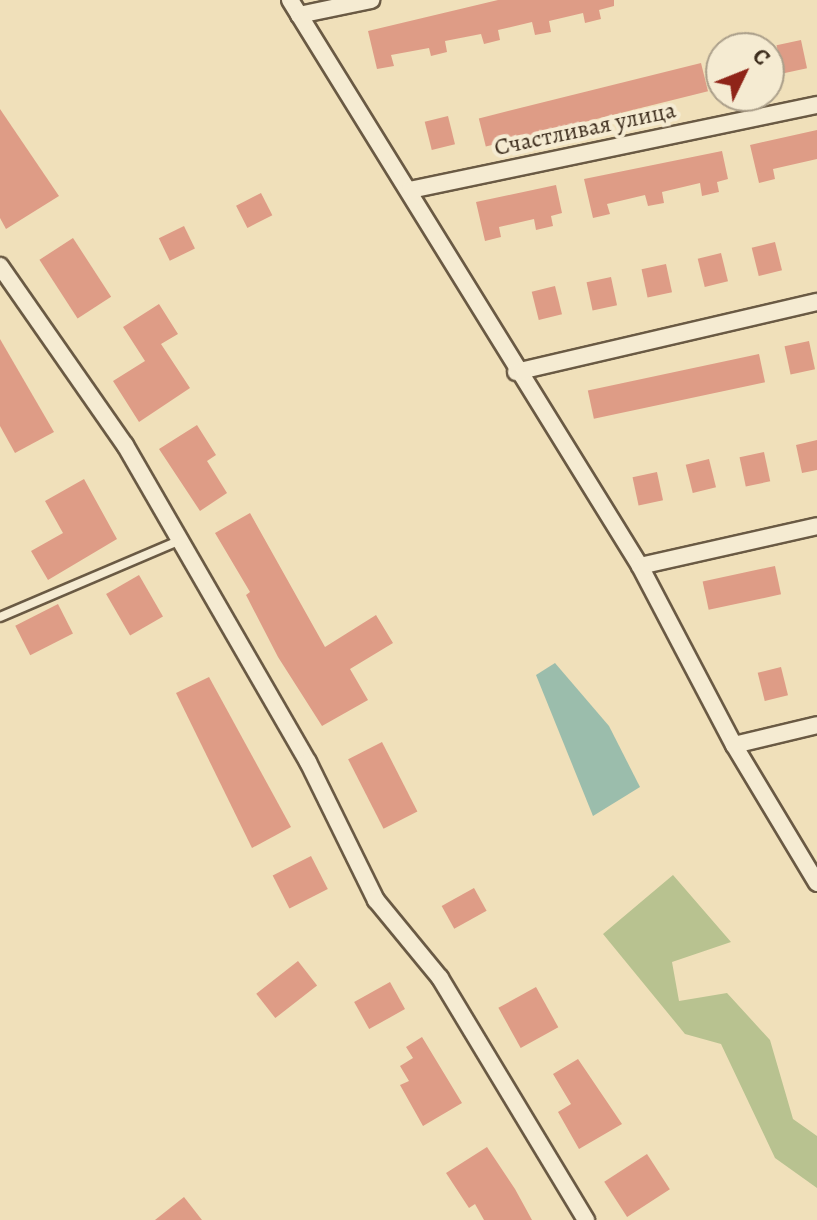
<!DOCTYPE html>
<html>
<head>
<meta charset="utf-8">
<style>
	body { margin:0 }
	#map { position:relative; width:817px; height:1220px; overflow:hidden; background:#f0e0ba; font-family:Alegreya,serif }
	div>[style] { position:absolute }
	.green>* { inset:0; background:#b8c290 }
	.water>* { inset:0; background:#9bbdac }
	.building>* { inset:0; background:#de9c86; transform-origin:0 0 }
	.roads { filter:drop-shadow(2px 0 #6a5a44) drop-shadow(-2px 0 #6a5a44) drop-shadow(0 2px #6a5a44) drop-shadow(0 -2px #6a5a44) }
	.service>* { height:8px; margin:-4px; padding:0 4px; transform-origin:4px; border-radius:4px; background:#f5ebd2 }
	.minor>* { height:16px; margin:-8px; padding:0 8px; transform-origin:8px; border-radius:8px; background:#f5ebd2 }
	span { translate:-50% -50%; white-space:nowrap; text-align:center; line-height:1.15; -webkit-text-stroke:8px #f5ebd2; paint-order:stroke }
	.street-label { font-size:24px; color:#3d2d1d }
	.north { position:absolute; left:705px; top:32px; width:80px; height:80px; box-sizing:border-box; background:#f5ebd2; border:2px solid #ab9f8a; border-radius:50%; rotate:47deg; font-size:22px; font-weight:700; line-height:32px; text-align:center; color:#3d2d1d }
	.north::after { content:''; display:block; margin:auto; width:28px; height:36px; background:#8f2418; clip-path:polygon(50% 0,100% 100%,50% 72%,0 100%) }
</style>
</head>
<body>
<div id="map">
	<div class="green">
		<i style="clip-path:polygon(673px 875px,731px 942px,672px 962px,679px 1001px,727px 993px,770px 1040px,793px 1119px,817px 1136px,817px 1188px,775px 1158px,721px 1044px,685px 1034px,603px 934px)"></i>
	</div>
	<div class="water">
		<i style="clip-path:polygon(555px 663px,609px 726px,640px 787px,593px 816px,536px 675px)"></i>
	</div>
	<div class="building">
		<i style="clip-path:polygon(498px 0,614px 0,614px 6px,599px 10px,601px 19px,585px 23px,583px 13px,549px 21px,551px 32px,535px 35px,532px 22px,498px 30px,500px 40px,484px 44px,481px 34px,445px 41px,447px 52px,431px 56px,429px 48px,391px 55px,394px 66px,377px 69px,368px 31px)"></i>
		<i style="left:801px;top:40px;width:29px;height:25px;rotate:78deg"></i>
		<i style="left:701px;top:63px;width:29px;height:229px;rotate:76deg"></i>
		<i style="clip-path:polygon(0 109px,59px 196px,6px 229px,0 218px)"></i>
		<i style="left:448px;top:116px;width:29px;height:24px;rotate:76deg"></i>
		<i style="clip-path:polygon(817px 130px,817px 159px,773px 169px,775px 179px,759px 183px,750px 145px)"></i>
		<i style="clip-path:polygon(722px 151px,728px 179px,717px 182px,719px 192px,702px 196px,700px 183px,662px 192px,664px 203px,648px 206px,645px 195px,607px 204px,610px 214px,593px 218px,584px 179px)"></i>
		<i style="clip-path:polygon(556px 185px,562px 213px,551px 216px,553px 226px,536px 230px,534px 219px,499px 227px,501px 237px,485px 241px,476px 202px)"></i>
		<i style="left:261px;top:193px;width:25px;height:28px;rotate:63deg"></i>
		<i style="left:184px;top:226px;width:25px;height:28px;rotate:64deg"></i>
		<i style="left:73px;top:238px;width:70px;height:40px;rotate:57deg"></i>
		<i style="left:775px;top:242px;width:29px;height:24px;rotate:76deg"></i>
		<i style="left:721px;top:253px;width:29px;height:24px;rotate:76deg"></i>
		<i style="left:666px;top:264px;width:29px;height:25px;rotate:78deg"></i>
		<i style="left:611px;top:277px;width:29px;height:25px;rotate:78deg"></i>
		<i style="left:555px;top:286px;width:29px;height:24px;rotate:76deg"></i>
		<i style="clip-path:polygon(159px 304px,178px 334px,161px 344px,190px 388px,139px 422px,113px 381px,145px 361px,123px 327px)"></i>
		<i style="clip-path:polygon(0 339px,54px 432px,15px 453px,0 426px)"></i>
		<i style="left:809px;top:341px;width:29px;height:25px;rotate:78deg"></i>
		<i style="left:759px;top:354px;width:29px;height:175px;rotate:78deg"></i>
		<i style="clip-path:polygon(197px 425px,216px 455px,207px 461px,227px 493px,200px 511px,159px 449px)"></i>
		<i style="clip-path:polygon(817px 440px,817px 470px,802px 473px,796px 445px)"></i>
		<i style="left:764px;top:452px;width:30px;height:25px;rotate:78deg"></i>
		<i style="left:709px;top:459px;width:29px;height:24px;rotate:76deg"></i>
		<i style="left:657px;top:472px;width:29px;height:25px;rotate:78deg"></i>
		<i style="clip-path:polygon(84px 479px,117px 539px,48px 580px,31px 551px,63px 533px,45px 501px)"></i>
		<i style="clip-path:polygon(250px 513px,325px 647px,376px 615px,393px 643px,350px 669px,368px 700px,322px 726px,278px 657px,246px 595px,250px 592px,215px 533px)"></i>
		<i style="left:775px;top:566px;width:29px;height:74px;rotate:78deg"></i>
		<i style="left:139px;top:575px;width:48px;height:38px;rotate:60deg"></i>
		<i style="left:58px;top:604px;width:33px;height:48px;rotate:63deg"></i>
		<i style="left:781px;top:667px;width:29px;height:24px;rotate:76deg"></i>
		<i style="clip-path:polygon(209px 677px,291px 827px,252px 848px,176px 693px)"></i>
		<i style="left:382px;top:742px;width:78px;height:38px;rotate:63deg"></i>
		<i style="left:311px;top:856px;width:37px;height:43px;rotate:63deg"></i>
		<i style="left:474px;top:888px;width:26px;height:37px;rotate:61deg"></i>
		<i style="left:298px;top:961px;width:31px;height:53px;rotate:52deg"></i>
		<i style="left:390px;top:982px;width:31px;height:41px;rotate:61deg"></i>
		<i style="left:536px;top:987px;width:46px;height:43px;rotate:61deg"></i>
		<i style="clip-path:polygon(422px 1037px,462px 1103px,423px 1126px,400px 1085px,409px 1081px,400px 1066px,413px 1058px,406px 1047px)"></i>
		<i style="clip-path:polygon(578px 1059px,622px 1124px,579px 1149px,558px 1112px,571px 1104px,553px 1074px)"></i>
		<i style="clip-path:polygon(487px 1147px,515px 1189px,532px 1220px,484px 1220px,475px 1204px,469px 1208px,446px 1173px)"></i>
		<i style="left:647px;top:1154px;width:42px;height:51px;rotate:57deg"></i>
		<i style="clip-path:polygon(184px 1197px,202px 1220px,155px 1220px)"></i>
	</div>
	<div class="roads">
		<div class="service">
			<i style="left:0;top:617px;width:194px;rotate:-23.1deg"></i>
		</div>
		<div class="minor">
			<i style="left:290px;top:0;width:665px;rotate:58.27deg"></i>
			<i style="left:640px;top:566px;width:202px;rotate:62.3deg"></i>
			<i style="left:734px;top:745px;width:161px;rotate:59deg"></i>
			<i style="left:299px;top:15px;width:74px;rotate:-11.8deg"></i>
			<i style="left:410px;top:190px;width:416px;rotate:-11.8deg"></i>
			<i style="left:0;top:266px;width:218px;rotate:55.1deg"></i>
			<i style="left:125px;top:445px;width:366px;rotate:60deg"></i>
			<i style="left:308px;top:762px;width:154px;rotate:63.8deg"></i>
			<i style="left:376px;top:900px;width:101px;rotate:50.6deg"></i>
			<i style="left:440px;top:978px;width:283px;rotate:58.9deg"></i>
			<i style="left:516px;top:372px;width:309px;rotate:-13.1deg"></i>
			<i style="left:640px;top:566px;width:181px;rotate:-12.7deg"></i>
			<i style="left:734px;top:745px;width:85px;rotate:-13.5deg"></i>
		</div>
	</div>
	<div class="street-label">
		<span style="left:585px;top:129px;rotate:-12deg">Счастливая улица</span>
	</div>
	<div class="north">С</div>
</div>
</body>
</html>
